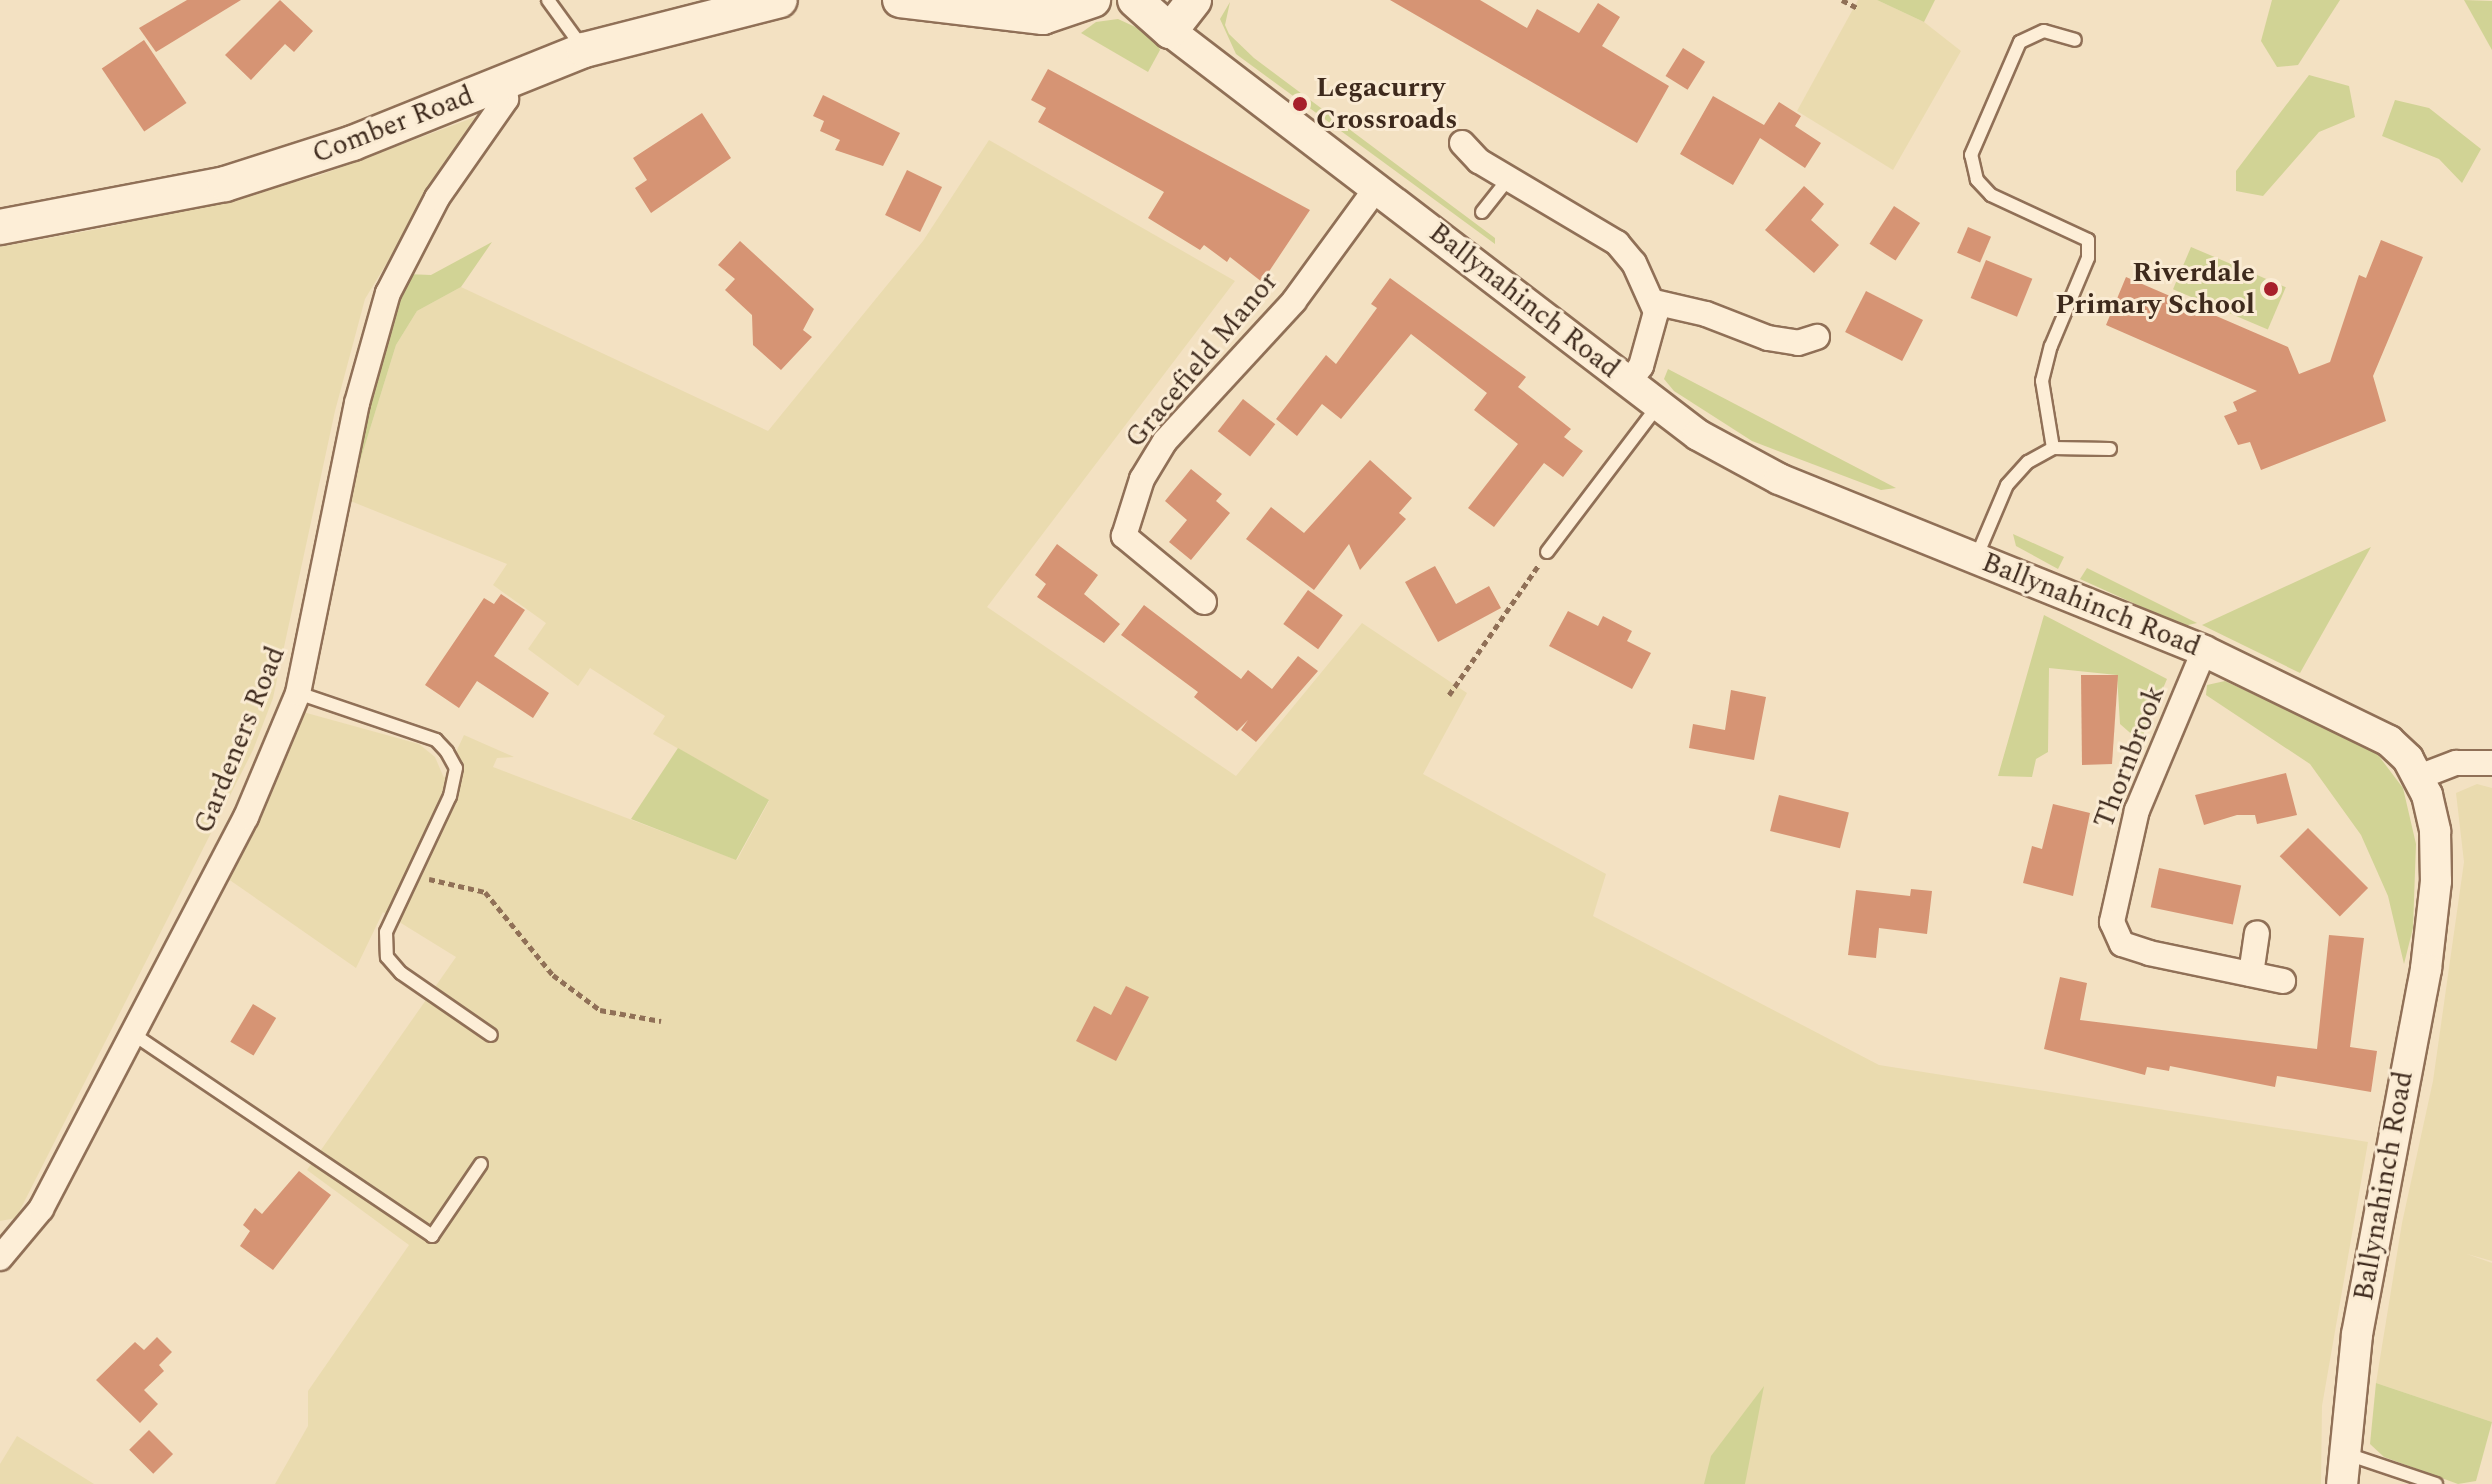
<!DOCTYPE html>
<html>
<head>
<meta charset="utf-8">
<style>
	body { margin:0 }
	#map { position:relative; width:2492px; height:1484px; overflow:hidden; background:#f3e1c2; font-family:Spectral,serif }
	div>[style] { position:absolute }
	.farmland>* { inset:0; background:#eadbaf }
	.green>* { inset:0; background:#d1d395; transform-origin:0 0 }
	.building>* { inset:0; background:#d69474; transform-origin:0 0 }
	.path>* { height:5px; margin-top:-2.5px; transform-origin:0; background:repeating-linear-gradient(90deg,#907057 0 6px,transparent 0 10px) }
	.roads { filter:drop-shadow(2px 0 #907057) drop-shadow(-2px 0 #907057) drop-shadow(0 2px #907057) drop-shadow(0 -2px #907057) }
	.service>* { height:12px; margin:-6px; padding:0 6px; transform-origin:6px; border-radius:6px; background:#fdeed7 }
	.minor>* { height:24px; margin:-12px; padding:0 12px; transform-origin:12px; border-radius:12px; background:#fdeed7 }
	.tertiary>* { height:30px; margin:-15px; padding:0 15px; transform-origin:15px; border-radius:15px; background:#fdeed7 }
	.secondary>* { height:34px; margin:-17px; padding:0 17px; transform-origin:17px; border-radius:17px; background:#fdeed7 }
	.dots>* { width:22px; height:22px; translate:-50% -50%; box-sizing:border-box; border:4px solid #faebd3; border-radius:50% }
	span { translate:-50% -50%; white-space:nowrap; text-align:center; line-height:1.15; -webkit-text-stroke:6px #faebd3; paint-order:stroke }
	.poi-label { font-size:28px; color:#3e2a1d; font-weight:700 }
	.left { translate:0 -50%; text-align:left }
	.right { translate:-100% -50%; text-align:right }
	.street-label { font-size:28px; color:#3e2a1d }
</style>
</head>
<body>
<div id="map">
	<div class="farmland">
		<i style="clip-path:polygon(1858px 0,1877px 0,1924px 22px,1961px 51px,1893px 170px,1797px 111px)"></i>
		<i style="clip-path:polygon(475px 117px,365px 299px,335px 411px,273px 698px,253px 750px,16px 1218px,0 1221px,0 247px,109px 227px,315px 177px)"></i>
		<i style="clip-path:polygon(989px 140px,1235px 281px,987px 607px,1236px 776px,1362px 623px,1467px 693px,1423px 774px,1606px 874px,1593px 916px,1879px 1065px,2368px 1142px,2322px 1406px,2321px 1484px,275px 1484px,308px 1426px,308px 1391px,409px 1245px,307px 1170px,456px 957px,383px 912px,356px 968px,221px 874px,303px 712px,419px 744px,435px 757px,444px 778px,464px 735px,514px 757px,497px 758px,493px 767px,737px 860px,769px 801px,653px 734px,665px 716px,590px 668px,578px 686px,528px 649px,546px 623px,493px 585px,507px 564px,348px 500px,396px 345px,417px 311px,461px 287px,768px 431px,923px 241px)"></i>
		<i style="clip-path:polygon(2477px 784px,2492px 788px,2492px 1261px,2467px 1254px,2492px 1263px,2492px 1422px,2376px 1383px,2402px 1223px,2433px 1081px,2464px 862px,2456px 793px)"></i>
		<i style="clip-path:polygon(17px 1436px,94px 1484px,0 1484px,0 1464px)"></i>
	</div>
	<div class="green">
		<i style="clip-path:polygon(1877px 0,1935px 0,1924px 22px)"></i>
		<i style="clip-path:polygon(2272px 0,2340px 0,2298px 65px,2277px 67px,2261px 41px)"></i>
		<i style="clip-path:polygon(2464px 0,2492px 1px,2492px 50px)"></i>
		<i style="clip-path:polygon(1230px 2px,1225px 25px,1229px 34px,1254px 58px,1495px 238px,1495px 244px,1236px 54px,1220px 19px)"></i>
		<i style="clip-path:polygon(1118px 19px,1155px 36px,1160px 50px,1148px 72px,1081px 33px,1096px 22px)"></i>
		<i style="clip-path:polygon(2309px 75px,2349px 86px,2355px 117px,2319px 132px,2263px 196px,2236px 191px,2236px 171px)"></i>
		<i style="clip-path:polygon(2395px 100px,2429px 108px,2481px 149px,2462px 183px,2439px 159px,2382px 136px)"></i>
		<i style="clip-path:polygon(492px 242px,461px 287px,417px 311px,396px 345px,348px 500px,361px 401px,406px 274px,431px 275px)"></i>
		<i style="left:2191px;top:247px;width:103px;height:46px;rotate:23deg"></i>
		<i style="clip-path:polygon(1668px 369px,1896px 488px,1881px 490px,1752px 441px,1674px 391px,1664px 379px)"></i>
		<i style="clip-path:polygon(2013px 534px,2064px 557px,2058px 569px,2016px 546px)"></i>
		<i style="clip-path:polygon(2371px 547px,2300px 673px,2202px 625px)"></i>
		<i style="clip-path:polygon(2087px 568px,2197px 623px,2184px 626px,2080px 579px)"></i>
		<i style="clip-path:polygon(2044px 615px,2167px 679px,2143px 735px,2136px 738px,2120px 724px,2117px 675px,2049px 668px,2048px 752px,2036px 759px,2032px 777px,1998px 776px)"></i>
		<i style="clip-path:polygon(2225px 681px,2375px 751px,2403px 788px,2416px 844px,2413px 928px,2404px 964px,2388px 896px,2361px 835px,2310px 764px,2206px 695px,2207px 685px)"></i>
		<i style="clip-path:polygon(678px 748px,769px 800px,736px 860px,631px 819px)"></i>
		<i style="clip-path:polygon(2376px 1383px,2492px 1422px,2476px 1481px,2458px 1484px,2384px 1457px,2370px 1444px)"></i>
		<i style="clip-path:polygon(1764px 1386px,1745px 1484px,1704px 1484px,1711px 1456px)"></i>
	</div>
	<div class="building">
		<i style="clip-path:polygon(187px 0,241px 0,156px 52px,139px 28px)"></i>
		<i style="clip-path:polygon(280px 0,313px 31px,294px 52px,285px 44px,251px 80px,225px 55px)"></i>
		<i style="clip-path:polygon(1390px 0,1480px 0,1527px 28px,1537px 9px,1579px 33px,1598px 3px,1620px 17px,1602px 46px,1669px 86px,1637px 143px)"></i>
		<i style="left:144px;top:40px;width:76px;height:51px;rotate:56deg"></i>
		<i style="left:1683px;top:48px;width:26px;height:33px;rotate:32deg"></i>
		<i style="clip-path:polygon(1048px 69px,1310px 210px,1262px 282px,1230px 257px,1227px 262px,1204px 245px,1200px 250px,1148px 218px,1164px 192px,1038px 122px,1046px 108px,1031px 100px)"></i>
		<i style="clip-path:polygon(823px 95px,900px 133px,883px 166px,835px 150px,840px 140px,820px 131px,824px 121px,813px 116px)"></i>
		<i style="clip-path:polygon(1713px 96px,1764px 125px,1779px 102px,1801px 116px,1795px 126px,1821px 143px,1805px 168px,1760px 138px,1733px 185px,1680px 154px)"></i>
		<i style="clip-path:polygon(702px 113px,731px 158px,651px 213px,635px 188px,647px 180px,633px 158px)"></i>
		<i style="left:907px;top:170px;width:39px;height:50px;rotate:26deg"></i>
		<i style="clip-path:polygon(1804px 186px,1824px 204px,1811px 220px,1839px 245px,1814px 273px,1765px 230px)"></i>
		<i style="left:1894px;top:206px;width:31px;height:45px;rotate:33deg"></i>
		<i style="left:1968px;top:227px;width:25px;height:28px;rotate:23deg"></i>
		<i style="clip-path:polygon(2381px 240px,2423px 257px,2373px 376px,2386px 421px,2261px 470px,2250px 442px,2238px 445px,2224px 416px,2237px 411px,2233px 402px,2257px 391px,2106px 325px,2126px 277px,2288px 347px,2299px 374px,2330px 362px,2359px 275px,2366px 278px)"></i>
		<i style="clip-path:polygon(740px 241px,814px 309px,803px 330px,812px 337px,781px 370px,753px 345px,752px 315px,725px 290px,735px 279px,718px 265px)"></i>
		<i style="left:1986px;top:260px;width:50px;height:41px;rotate:22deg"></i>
		<i style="clip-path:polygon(1390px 278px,1526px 377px,1518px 387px,1571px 429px,1564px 437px,1583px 451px,1563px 477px,1544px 463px,1494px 527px,1468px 508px,1518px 444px,1474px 410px,1487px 393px,1411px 334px,1341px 419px,1322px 404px,1297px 436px,1276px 419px,1326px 355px,1336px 364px,1377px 308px,1371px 304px)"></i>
		<i style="left:1866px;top:291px;width:64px;height:46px;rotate:27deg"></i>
		<i style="left:1243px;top:399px;width:41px;height:41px;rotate:38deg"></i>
		<i style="clip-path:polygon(1370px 460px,1412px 498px,1399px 513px,1406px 519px,1360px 570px,1349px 544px,1314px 590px,1246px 539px,1271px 507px,1304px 533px)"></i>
		<i style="clip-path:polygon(1191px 469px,1222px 494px,1216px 501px,1230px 513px,1191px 560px,1169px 542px,1187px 520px,1165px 501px)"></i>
		<i style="clip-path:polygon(1057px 544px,1098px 575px,1084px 594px,1120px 624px,1104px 643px,1037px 597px,1046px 584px,1035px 575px)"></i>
		<i style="clip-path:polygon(1435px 566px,1456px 604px,1489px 586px,1501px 608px,1438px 642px,1405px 582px)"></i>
		<i style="left:1308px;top:590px;width:43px;height:42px;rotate:36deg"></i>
		<i style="clip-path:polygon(501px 594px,525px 610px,494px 656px,549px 693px,533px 718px,477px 681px,459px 708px,425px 685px,484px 598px,494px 604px)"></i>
		<i style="clip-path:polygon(1144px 605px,1241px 679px,1248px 670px,1272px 689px,1298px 656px,1318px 671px,1256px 742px,1241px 730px,1248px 720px,1237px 731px,1194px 697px,1198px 692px,1121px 635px)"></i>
		<i style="clip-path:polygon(1568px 611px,1598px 626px,1603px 616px,1632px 631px,1627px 641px,1651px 653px,1632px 689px,1549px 646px)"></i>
		<i style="clip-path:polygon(2081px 675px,2118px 675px,2112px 764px,2082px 765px)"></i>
		<i style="clip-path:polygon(1731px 690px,1766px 697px,1754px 760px,1689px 748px,1693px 724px,1725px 730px)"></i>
		<i style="clip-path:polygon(2286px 773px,2297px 815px,2257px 824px,2255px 815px,2237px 815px,2204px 825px,2195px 795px)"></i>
		<i style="left:1779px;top:795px;width:72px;height:37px;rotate:14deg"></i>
		<i style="clip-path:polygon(2053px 804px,2090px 813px,2073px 896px,2023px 883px,2032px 846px,2042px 849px)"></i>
		<i style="left:2308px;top:828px;width:85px;height:40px;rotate:45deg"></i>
		<i style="left:2159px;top:868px;width:84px;height:40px;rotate:12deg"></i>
		<i style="clip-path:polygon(1911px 889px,1932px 891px,1927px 934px,1879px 928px,1876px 958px,1848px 955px,1856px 890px,1910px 896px)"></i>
		<i style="clip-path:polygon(2329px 935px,2364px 938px,2350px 1047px,2377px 1051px,2371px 1092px,2277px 1076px,2275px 1087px,2170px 1066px,2169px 1071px,2147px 1067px,2145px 1075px,2044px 1049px,2060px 977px,2087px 983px,2080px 1020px,2317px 1049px)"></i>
		<i style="clip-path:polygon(1126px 986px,1149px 997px,1116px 1061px,1076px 1041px,1094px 1006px,1111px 1015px)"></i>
		<i style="left:253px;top:1004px;width:27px;height:44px;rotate:31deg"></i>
		<i style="clip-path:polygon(299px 1171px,331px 1195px,273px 1270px,240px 1246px,250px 1231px,243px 1225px,255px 1208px,262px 1214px)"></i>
		<i style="clip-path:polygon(157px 1337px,172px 1352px,159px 1365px,164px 1371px,144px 1390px,158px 1404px,140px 1423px,96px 1380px,135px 1342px,144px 1350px)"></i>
		<i style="left:149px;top:1430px;width:34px;height:28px;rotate:45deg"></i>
	</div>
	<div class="path">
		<i style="left:1842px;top:0;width:18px;rotate:27deg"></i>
		<i style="left:1449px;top:695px;width:157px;rotate:-55.4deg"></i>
		<i style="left:429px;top:879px;width:57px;rotate:13.1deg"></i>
		<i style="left:485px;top:892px;width:107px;rotate:50.7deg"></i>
		<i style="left:553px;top:975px;width:59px;rotate:36.7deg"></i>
		<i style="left:600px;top:1010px;width:62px;rotate:10.2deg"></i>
	</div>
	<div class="roads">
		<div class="service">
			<i style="left:548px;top:0;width:58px;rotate:54.1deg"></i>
			<i style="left:1482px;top:212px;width:43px;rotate:-51.5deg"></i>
			<i style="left:2053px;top:448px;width:68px;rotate:-99.3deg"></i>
			<i style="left:2042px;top:381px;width:36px;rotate:-76deg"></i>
			<i style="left:2051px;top:346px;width:95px;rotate:-67.2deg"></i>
			<i style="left:2088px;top:258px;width:18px;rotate:-90deg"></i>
			<i style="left:2088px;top:240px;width:107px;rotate:-155.1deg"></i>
			<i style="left:1991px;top:195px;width:21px;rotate:-133deg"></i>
			<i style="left:1977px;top:180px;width:26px;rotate:-103deg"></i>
			<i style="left:1971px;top:155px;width:123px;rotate:-66.6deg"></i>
			<i style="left:2020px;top:42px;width:26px;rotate:-25deg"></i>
			<i style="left:2044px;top:31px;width:32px;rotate:16deg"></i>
			<i style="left:1547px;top:552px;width:183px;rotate:-52.8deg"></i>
			<i style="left:1976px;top:558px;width:79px;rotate:-67deg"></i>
			<i style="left:2007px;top:485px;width:31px;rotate:-48deg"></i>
			<i style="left:2028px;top:462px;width:29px;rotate:-29deg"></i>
			<i style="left:2053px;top:448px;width:57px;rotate:1deg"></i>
			<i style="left:298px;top:693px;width:146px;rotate:18.8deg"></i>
			<i style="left:436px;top:740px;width:16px;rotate:47deg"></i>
			<i style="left:447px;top:752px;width:18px;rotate:61deg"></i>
			<i style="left:456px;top:768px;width:29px;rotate:102deg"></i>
			<i style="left:450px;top:796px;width:150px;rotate:115.2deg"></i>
			<i style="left:386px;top:932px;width:25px;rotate:88deg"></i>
			<i style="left:387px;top:957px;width:21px;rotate:49deg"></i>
			<i style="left:401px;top:973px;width:109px;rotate:34.6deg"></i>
			<i style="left:133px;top:1034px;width:361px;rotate:34deg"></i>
			<i style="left:432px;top:1236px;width:87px;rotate:-55.8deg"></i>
			<i style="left:2347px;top:1454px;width:94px;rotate:18.6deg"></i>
		</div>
		<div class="minor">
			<i style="left:1462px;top:143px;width:25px;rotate:47deg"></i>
			<i style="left:1479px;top:161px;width:161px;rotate:30.7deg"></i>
			<i style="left:1617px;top:243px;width:26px;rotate:50deg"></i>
			<i style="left:1634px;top:263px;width:54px;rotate:65.8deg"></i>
			<i style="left:1656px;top:312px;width:56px;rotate:105.5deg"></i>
			<i style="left:1641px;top:366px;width:21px;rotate:127deg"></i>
			<i style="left:1654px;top:302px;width:53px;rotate:13deg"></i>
			<i style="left:1706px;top:314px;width:66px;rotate:21.2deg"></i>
			<i style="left:1768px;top:338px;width:30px;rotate:9deg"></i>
			<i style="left:1798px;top:343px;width:20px;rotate:-18deg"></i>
			<i style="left:1204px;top:602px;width:104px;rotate:-140.5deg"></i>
			<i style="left:1124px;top:536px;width:60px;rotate:-72.5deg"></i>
			<i style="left:1142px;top:479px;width:44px;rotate:-58.8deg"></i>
			<i style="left:1165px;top:441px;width:190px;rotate:-47.3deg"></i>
			<i style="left:1294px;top:301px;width:141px;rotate:-53.9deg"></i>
			<i style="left:2204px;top:651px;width:173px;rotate:112.8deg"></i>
			<i style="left:2137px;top:810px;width:115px;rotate:102.6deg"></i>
			<i style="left:2112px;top:922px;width:24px;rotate:66deg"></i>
			<i style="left:2122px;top:944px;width:28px;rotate:18deg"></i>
			<i style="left:2149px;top:953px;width:137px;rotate:11.8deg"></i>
			<i style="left:2419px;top:777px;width:40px;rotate:-21deg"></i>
			<i style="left:2456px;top:763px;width:36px"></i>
			<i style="left:2251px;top:974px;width:41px;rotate:-81.7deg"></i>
			<i style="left:0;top:1258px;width:64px;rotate:-50.1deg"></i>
			<i style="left:41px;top:1209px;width:442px;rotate:-62.4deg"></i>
			<i style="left:246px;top:817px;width:134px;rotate:-67.2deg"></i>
			<i style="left:298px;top:693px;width:296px;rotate:-78.5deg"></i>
			<i style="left:357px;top:403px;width:114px;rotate:-74.3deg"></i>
			<i style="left:388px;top:293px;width:107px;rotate:-62.7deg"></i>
			<i style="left:437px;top:198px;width:121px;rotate:-55.1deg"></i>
			<i style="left:506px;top:99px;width:16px;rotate:-101deg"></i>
		</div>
		<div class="tertiary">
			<i style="left:1170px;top:31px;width:665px;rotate:37.42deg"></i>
			<i style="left:1698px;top:435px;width:92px;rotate:28.5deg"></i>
			<i style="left:1779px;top:479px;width:458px;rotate:22deg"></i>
			<i style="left:2204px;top:651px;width:206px;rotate:25.9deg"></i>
			<i style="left:2389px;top:741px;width:26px;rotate:43deg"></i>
			<i style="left:2408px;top:759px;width:41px;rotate:62.2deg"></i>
			<i style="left:2427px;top:795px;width:37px;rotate:77deg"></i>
			<i style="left:2435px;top:831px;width:50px;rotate:88.9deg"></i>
			<i style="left:2436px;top:881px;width:89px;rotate:96.5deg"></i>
			<i style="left:2426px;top:969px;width:372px;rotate:100.7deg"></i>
			<i style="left:2357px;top:1335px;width:150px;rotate:95.7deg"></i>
		</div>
		<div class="secondary">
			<i style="left:900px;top:0;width:144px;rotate:6.8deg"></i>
			<i style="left:1043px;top:17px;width:53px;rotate:-18.8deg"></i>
			<i style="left:1135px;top:0;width:47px;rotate:41.5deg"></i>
			<i style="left:1170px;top:31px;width:39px;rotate:-52deg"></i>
			<i style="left:0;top:227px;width:229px;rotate:-10.8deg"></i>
			<i style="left:225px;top:184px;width:134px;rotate:-17.8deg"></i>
			<i style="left:353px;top:143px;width:249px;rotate:-21.9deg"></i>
			<i style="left:584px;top:50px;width:202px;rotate:-14.3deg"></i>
		</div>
	</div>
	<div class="dots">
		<i style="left:1300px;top:104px;background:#a71f2b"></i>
		<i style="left:2271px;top:289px;background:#a71f2b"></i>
	</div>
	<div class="poi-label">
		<span class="left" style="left:1316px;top:104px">Legacurry<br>Crossroads</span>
		<span class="right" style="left:2255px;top:289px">Riverdale<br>Primary School</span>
	</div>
	<div class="street-label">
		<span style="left:393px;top:125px;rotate:-21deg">Comber Road</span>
		<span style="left:1524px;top:301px;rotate:38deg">Ballynahinch Road</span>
		<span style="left:1202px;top:360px;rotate:-50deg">Gracefield Manor</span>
		<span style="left:2091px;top:605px;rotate:22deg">Ballynahinch Road</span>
		<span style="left:240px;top:740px;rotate:-68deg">Gardeners Road</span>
		<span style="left:2130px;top:757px;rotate:-69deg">Thornbrook</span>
		<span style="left:2384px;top:1186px;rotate:-80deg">Ballynahinch Road</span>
	</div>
</div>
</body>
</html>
